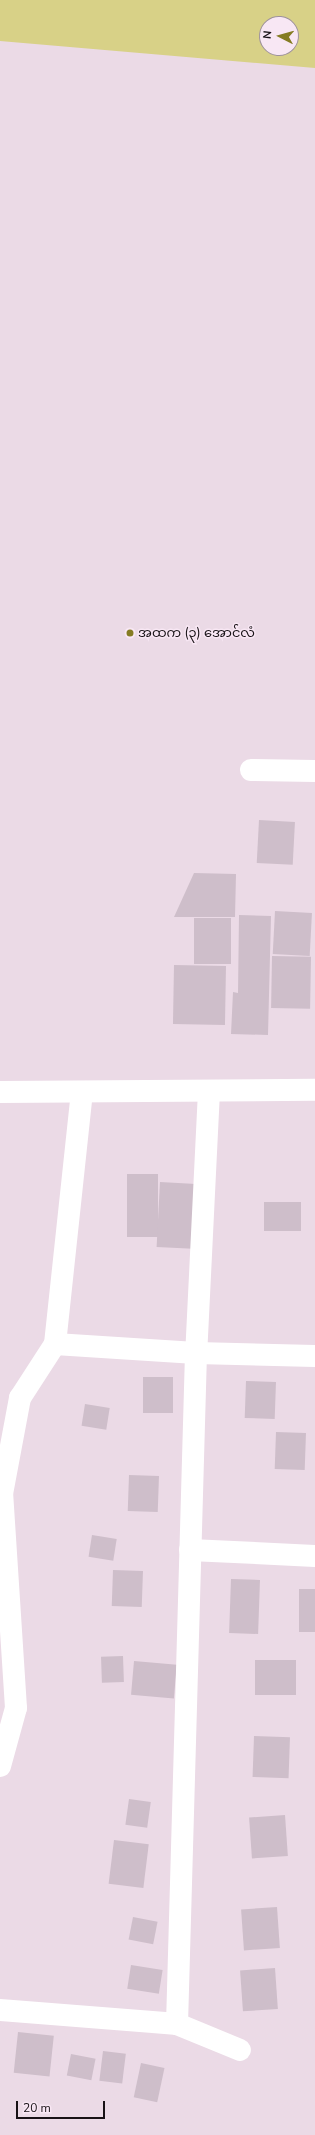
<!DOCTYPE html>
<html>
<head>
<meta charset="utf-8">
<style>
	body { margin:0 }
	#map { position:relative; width:315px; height:2135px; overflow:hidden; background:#ebdae6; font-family:"Nunito Sans","Noto Sans Myanmar",sans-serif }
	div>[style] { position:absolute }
	.green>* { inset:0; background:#d8d187 }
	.building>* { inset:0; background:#cebeca; transform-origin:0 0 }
	.street>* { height:22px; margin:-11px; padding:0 11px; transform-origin:11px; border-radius:11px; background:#fff }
	.highway>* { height:22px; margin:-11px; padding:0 11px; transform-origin:11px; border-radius:11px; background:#fff }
	.dots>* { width:11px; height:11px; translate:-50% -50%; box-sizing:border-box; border:2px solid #f8e7f4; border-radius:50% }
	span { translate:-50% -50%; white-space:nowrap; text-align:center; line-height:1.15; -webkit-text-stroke:3px #f8e7f4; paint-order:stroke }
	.poi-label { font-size:13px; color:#181216 }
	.left { translate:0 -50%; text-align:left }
	.north { position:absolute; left:259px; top:16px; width:40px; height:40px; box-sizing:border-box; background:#f8e7f4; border:1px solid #9e929b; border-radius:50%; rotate:276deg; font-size:11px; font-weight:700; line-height:16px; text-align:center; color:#181216 }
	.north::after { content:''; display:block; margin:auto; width:14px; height:18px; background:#857c23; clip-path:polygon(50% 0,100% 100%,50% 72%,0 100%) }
	.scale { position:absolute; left:16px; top:2101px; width:89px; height:18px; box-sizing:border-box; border:2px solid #181216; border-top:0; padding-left:5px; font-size:12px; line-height:14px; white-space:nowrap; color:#181216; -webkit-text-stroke:3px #f8e7f4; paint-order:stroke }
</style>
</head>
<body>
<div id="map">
	<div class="green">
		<i style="clip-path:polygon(evenodd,0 0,315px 0,315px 68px,0 41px,0 0,267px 24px,291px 24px,291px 48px,267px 48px,267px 24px)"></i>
	</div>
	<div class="building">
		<i style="left:259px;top:820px;width:36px;height:43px;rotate:3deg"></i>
		<i style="clip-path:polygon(194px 873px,236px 874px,235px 917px,174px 917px)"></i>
		<i style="left:275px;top:911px;width:37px;height:43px;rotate:3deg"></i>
		<i style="clip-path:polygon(239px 915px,271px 916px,268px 1035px,231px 1034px,233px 992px,238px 993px)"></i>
		<i style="left:194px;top:918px;width:37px;height:46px"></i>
		<i style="left:272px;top:956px;width:39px;height:52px;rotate:1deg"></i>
		<i style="left:174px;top:965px;width:52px;height:59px;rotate:1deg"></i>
		<i style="left:127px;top:1174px;width:31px;height:63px"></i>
		<i style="left:160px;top:1182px;width:36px;height:65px;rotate:3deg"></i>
		<i style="left:264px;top:1202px;width:37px;height:29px"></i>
		<i style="left:143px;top:1377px;width:30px;height:36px"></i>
		<i style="left:246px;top:1381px;width:30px;height:37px;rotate:2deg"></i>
		<i style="left:85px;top:1404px;width:25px;height:22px;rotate:9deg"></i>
		<i style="left:276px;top:1432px;width:30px;height:37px;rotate:2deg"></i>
		<i style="left:129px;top:1475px;width:30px;height:36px;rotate:2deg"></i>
		<i style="left:92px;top:1535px;width:25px;height:22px;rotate:9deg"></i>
		<i style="left:113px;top:1570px;width:30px;height:36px;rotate:2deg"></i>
		<i style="left:231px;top:1579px;width:29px;height:54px;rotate:2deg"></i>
		<i style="left:299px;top:1589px;width:16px;height:43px"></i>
		<i style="left:123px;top:1656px;width:26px;height:22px;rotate:88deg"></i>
		<i style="left:255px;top:1660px;width:41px;height:35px"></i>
		<i style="left:134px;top:1661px;width:43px;height:34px;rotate:5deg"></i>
		<i style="left:254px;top:1736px;width:36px;height:41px;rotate:2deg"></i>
		<i style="left:129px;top:1799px;width:22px;height:26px;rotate:8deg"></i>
		<i style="left:285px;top:1815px;width:41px;height:36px;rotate:86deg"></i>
		<i style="left:114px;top:1840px;width:35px;height:44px;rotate:7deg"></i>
		<i style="left:277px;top:1907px;width:41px;height:36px;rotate:86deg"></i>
		<i style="left:133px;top:1917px;width:25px;height:23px;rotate:11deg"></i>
		<i style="left:131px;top:1965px;width:32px;height:24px;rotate:9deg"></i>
		<i style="left:275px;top:1968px;width:41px;height:35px;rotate:86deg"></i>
		<i style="left:18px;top:2032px;width:36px;height:41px;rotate:6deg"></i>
		<i style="left:103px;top:2051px;width:23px;height:30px;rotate:7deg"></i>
		<i style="left:71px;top:2054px;width:25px;height:22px;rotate:11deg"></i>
		<i style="left:141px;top:2063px;width:24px;height:35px;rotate:12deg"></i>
	</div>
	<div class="street">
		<i style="left:251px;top:770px;width:64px;rotate:0.9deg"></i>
		<i style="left:209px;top:1091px;width:262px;rotate:92.8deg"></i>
		<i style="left:196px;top:1353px;width:671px;rotate:91.62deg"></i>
		<i style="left:177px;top:2024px;width:68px;rotate:22.4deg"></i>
		<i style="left:55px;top:1344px;width:141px;rotate:3.7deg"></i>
		<i style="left:196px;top:1353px;width:119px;rotate:1.4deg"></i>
		<i style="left:190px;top:1550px;width:125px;rotate:2.7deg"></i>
		<i style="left:0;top:1766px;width:60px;rotate:-74.6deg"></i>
		<i style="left:16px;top:1708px;width:214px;rotate:-93.7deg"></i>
		<i style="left:2px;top:1494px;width:98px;rotate:-79.4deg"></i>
		<i style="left:20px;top:1398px;width:64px;rotate:-57.1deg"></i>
		<i style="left:55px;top:1344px;width:253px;rotate:-83.9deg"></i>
		<i style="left:0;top:2010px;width:178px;rotate:4.5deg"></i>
	</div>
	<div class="highway">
		<i style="left:0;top:1092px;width:315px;rotate:-0.4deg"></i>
	</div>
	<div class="dots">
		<i style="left:130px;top:633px;background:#857c23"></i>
	</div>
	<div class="poi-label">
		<span class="left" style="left:138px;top:633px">အထက (၃) အောင်လံ</span>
	</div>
	<div class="north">N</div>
	<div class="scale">20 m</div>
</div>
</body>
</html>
